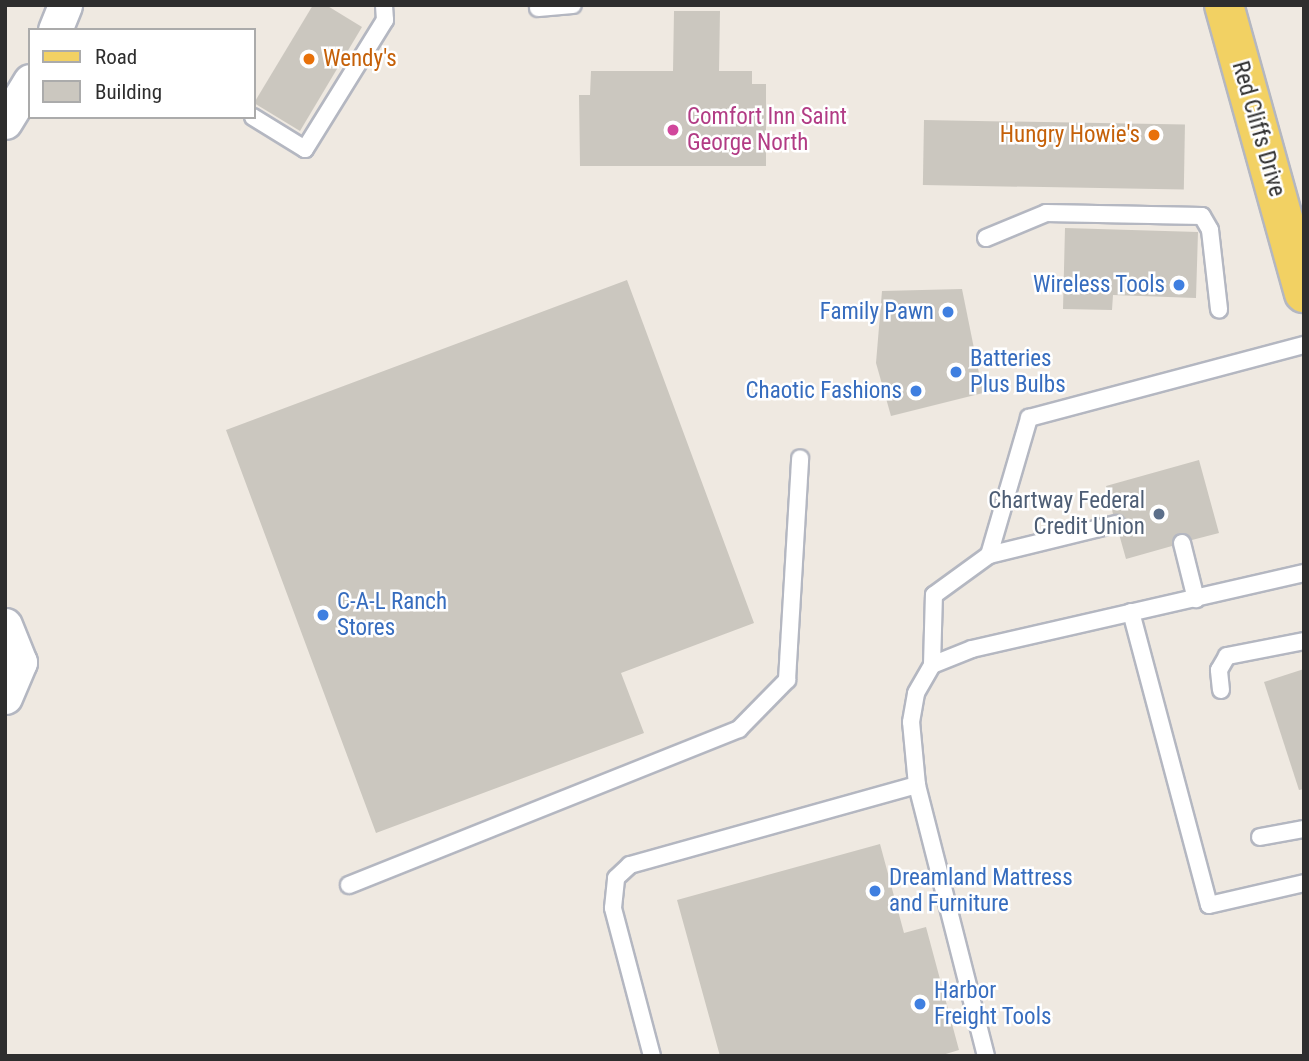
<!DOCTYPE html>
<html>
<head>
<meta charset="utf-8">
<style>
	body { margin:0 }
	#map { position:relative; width:1309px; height:1061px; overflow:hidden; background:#efe9e1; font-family:"Roboto Condensed",sans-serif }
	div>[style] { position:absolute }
	.building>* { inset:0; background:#cbc7bf; transform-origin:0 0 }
	.roads { filter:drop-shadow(2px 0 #b4b7c1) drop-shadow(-2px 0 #b4b7c1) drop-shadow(0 2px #b4b7c1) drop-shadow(0 -2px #b4b7c1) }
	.lane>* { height:16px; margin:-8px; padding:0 8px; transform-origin:8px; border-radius:8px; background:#fff }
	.street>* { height:33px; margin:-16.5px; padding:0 16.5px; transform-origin:16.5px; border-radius:16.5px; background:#fff }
	.primary>* { height:38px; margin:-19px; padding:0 19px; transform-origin:19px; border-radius:19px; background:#f2d163 }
	.dots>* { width:19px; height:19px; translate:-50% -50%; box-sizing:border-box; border:4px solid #fff; border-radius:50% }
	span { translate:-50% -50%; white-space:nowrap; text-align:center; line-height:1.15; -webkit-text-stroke:5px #fff; paint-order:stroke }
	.food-label { font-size:23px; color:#c56008 }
	.left { translate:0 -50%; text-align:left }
	.right { translate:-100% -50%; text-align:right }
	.hotel-label { font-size:23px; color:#b23c85 }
	.street-label { font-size:23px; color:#2e2e2e }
	.shop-label { font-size:23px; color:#366cbe }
	.service-label { font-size:23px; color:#4e5e75 }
	.frame { position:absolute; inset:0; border:7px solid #2e2e2e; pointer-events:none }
	.legend { position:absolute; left:28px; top:28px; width:228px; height:91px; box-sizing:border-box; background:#fff; border:2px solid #ababab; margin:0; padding:9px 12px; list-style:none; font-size:21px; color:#2e2e2e }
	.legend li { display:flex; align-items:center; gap:14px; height:35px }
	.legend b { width:35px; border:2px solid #ababab }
</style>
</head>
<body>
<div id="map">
	<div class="building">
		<i style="clip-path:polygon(313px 5px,326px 5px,362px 27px,300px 131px,254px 103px)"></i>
		<i style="clip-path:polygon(674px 11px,720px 11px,719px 71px,752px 71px,752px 84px,766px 84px,766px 166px,580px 166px,579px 95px,590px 95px,591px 71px,673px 71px)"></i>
		<i style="left:924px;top:120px;width:261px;height:65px;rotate:1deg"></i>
		<i style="clip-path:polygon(1065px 228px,1198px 232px,1196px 298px,1113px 295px,1112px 310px,1063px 309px)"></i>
		<i style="clip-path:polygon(627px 280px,754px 623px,621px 673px,644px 733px,376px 833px,226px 430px)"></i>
		<i style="clip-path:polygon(962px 289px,983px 393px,891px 416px,876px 363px,882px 291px)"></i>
		<i style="clip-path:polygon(1199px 460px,1219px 533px,1192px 540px,1179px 533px,1172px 546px,1126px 559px,1119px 534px,1126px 521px,1113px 514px,1106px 486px)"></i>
		<i style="clip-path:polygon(1304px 669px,1304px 789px,1299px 790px,1264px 682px)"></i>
		<i style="clip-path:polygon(880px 844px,904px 933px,926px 927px,959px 1050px,939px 1056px,720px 1056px,677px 900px)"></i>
	</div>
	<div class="roads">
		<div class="lane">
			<i style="left:538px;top:8px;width:35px;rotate:-5deg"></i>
			<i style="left:253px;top:117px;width:61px;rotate:31.6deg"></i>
			<i style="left:305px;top:149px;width:152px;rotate:-58.2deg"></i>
			<i style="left:385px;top:20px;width:15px;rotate:-94deg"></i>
			<i style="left:986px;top:238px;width:65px;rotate:-22.6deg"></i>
			<i style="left:1046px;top:213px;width:156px;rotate:1.1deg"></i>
			<i style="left:1202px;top:216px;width:16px;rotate:60deg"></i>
			<i style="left:1210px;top:230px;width:80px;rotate:83.5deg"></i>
			<i style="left:1182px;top:543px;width:58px;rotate:76deg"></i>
			<i style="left:989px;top:555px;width:131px;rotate:-13.7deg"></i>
			<i style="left:1131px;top:612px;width:303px;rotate:75.1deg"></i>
			<i style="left:1209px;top:905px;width:98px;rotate:-13deg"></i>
			<i style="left:932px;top:665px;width:70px;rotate:-88.4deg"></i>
			<i style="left:934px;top:595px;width:68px;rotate:-36deg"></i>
			<i style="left:989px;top:555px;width:143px;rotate:-73.7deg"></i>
			<i style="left:1029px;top:418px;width:285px;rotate:-14.9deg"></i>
			<i style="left:1221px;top:690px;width:20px;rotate:-96deg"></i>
			<i style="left:1219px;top:670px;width:16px;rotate:-60deg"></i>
			<i style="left:1227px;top:656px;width:78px;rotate:-11deg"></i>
			<i style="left:1260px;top:837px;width:45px;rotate:-10.3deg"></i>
			<i style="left:349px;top:885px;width:420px;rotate:-21.8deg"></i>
			<i style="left:739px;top:729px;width:69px;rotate:-45.6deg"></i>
			<i style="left:787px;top:680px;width:222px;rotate:-86.6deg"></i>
			<i style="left:652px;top:1056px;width:153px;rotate:-104.8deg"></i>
			<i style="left:613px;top:908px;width:30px;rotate:-84deg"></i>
			<i style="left:616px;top:878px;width:19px;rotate:-43deg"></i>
			<i style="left:630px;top:865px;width:298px;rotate:-15.6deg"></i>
			<i style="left:986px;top:1056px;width:280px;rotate:-104.3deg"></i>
			<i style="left:917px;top:785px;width:63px;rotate:-95.4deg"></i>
			<i style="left:911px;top:722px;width:29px;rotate:-80deg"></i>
			<i style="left:916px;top:693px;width:32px;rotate:-60deg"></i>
			<i style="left:932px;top:665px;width:43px;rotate:-21.8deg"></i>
			<i style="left:972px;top:649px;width:341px;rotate:-12.9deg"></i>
		</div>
		<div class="street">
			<i style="left:55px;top:30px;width:27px;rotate:-68deg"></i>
			<i style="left:5px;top:122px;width:48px;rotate:-58.6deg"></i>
			<i style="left:5px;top:625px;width:40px;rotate:68deg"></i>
			<i style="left:20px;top:662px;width:38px;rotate:113deg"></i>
		</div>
		<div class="primary">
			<i style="left:1224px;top:5px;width:299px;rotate:74.5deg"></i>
		</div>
	</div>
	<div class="dots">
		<i style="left:309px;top:59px;background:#e8710a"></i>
		<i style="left:673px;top:130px;background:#d1479c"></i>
		<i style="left:1154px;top:135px;background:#e8710a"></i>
		<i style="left:1179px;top:285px;background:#3f7fe0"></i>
		<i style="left:948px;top:312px;background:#3f7fe0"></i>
		<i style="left:956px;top:372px;background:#3f7fe0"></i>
		<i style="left:916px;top:391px;background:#3f7fe0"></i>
		<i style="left:1159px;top:514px;background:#5c6f8a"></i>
		<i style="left:323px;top:615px;background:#3f7fe0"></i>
		<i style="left:875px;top:891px;background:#3f7fe0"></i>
		<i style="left:920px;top:1004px;background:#3f7fe0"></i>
	</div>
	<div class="food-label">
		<span class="left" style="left:323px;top:59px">Wendy's</span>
		<span class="right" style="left:1140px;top:135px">Hungry Howie's</span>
	</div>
	<div class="hotel-label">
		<span class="left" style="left:687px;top:130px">Comfort Inn Saint<br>George North</span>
	</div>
	<div class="street-label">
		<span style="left:1258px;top:129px;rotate:74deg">Red Cliffs Drive</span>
	</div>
	<div class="shop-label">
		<span class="right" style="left:1165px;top:285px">Wireless Tools</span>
		<span class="right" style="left:934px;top:312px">Family Pawn</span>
		<span class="left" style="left:970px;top:372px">Batteries<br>Plus Bulbs</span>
		<span class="right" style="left:902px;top:391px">Chaotic Fashions</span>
		<span class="left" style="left:337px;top:615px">C-A-L Ranch<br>Stores</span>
		<span class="left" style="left:889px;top:891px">Dreamland Mattress<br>and Furniture</span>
		<span class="left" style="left:934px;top:1004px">Harbor<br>Freight Tools</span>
	</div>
	<div class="service-label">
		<span class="right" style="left:1145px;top:514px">Chartway Federal<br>Credit Union</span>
	</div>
	<div class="frame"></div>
	<ul class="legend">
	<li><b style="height:9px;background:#f2d163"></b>Road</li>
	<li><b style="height:19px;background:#cbc7bf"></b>Building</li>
	</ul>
</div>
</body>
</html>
